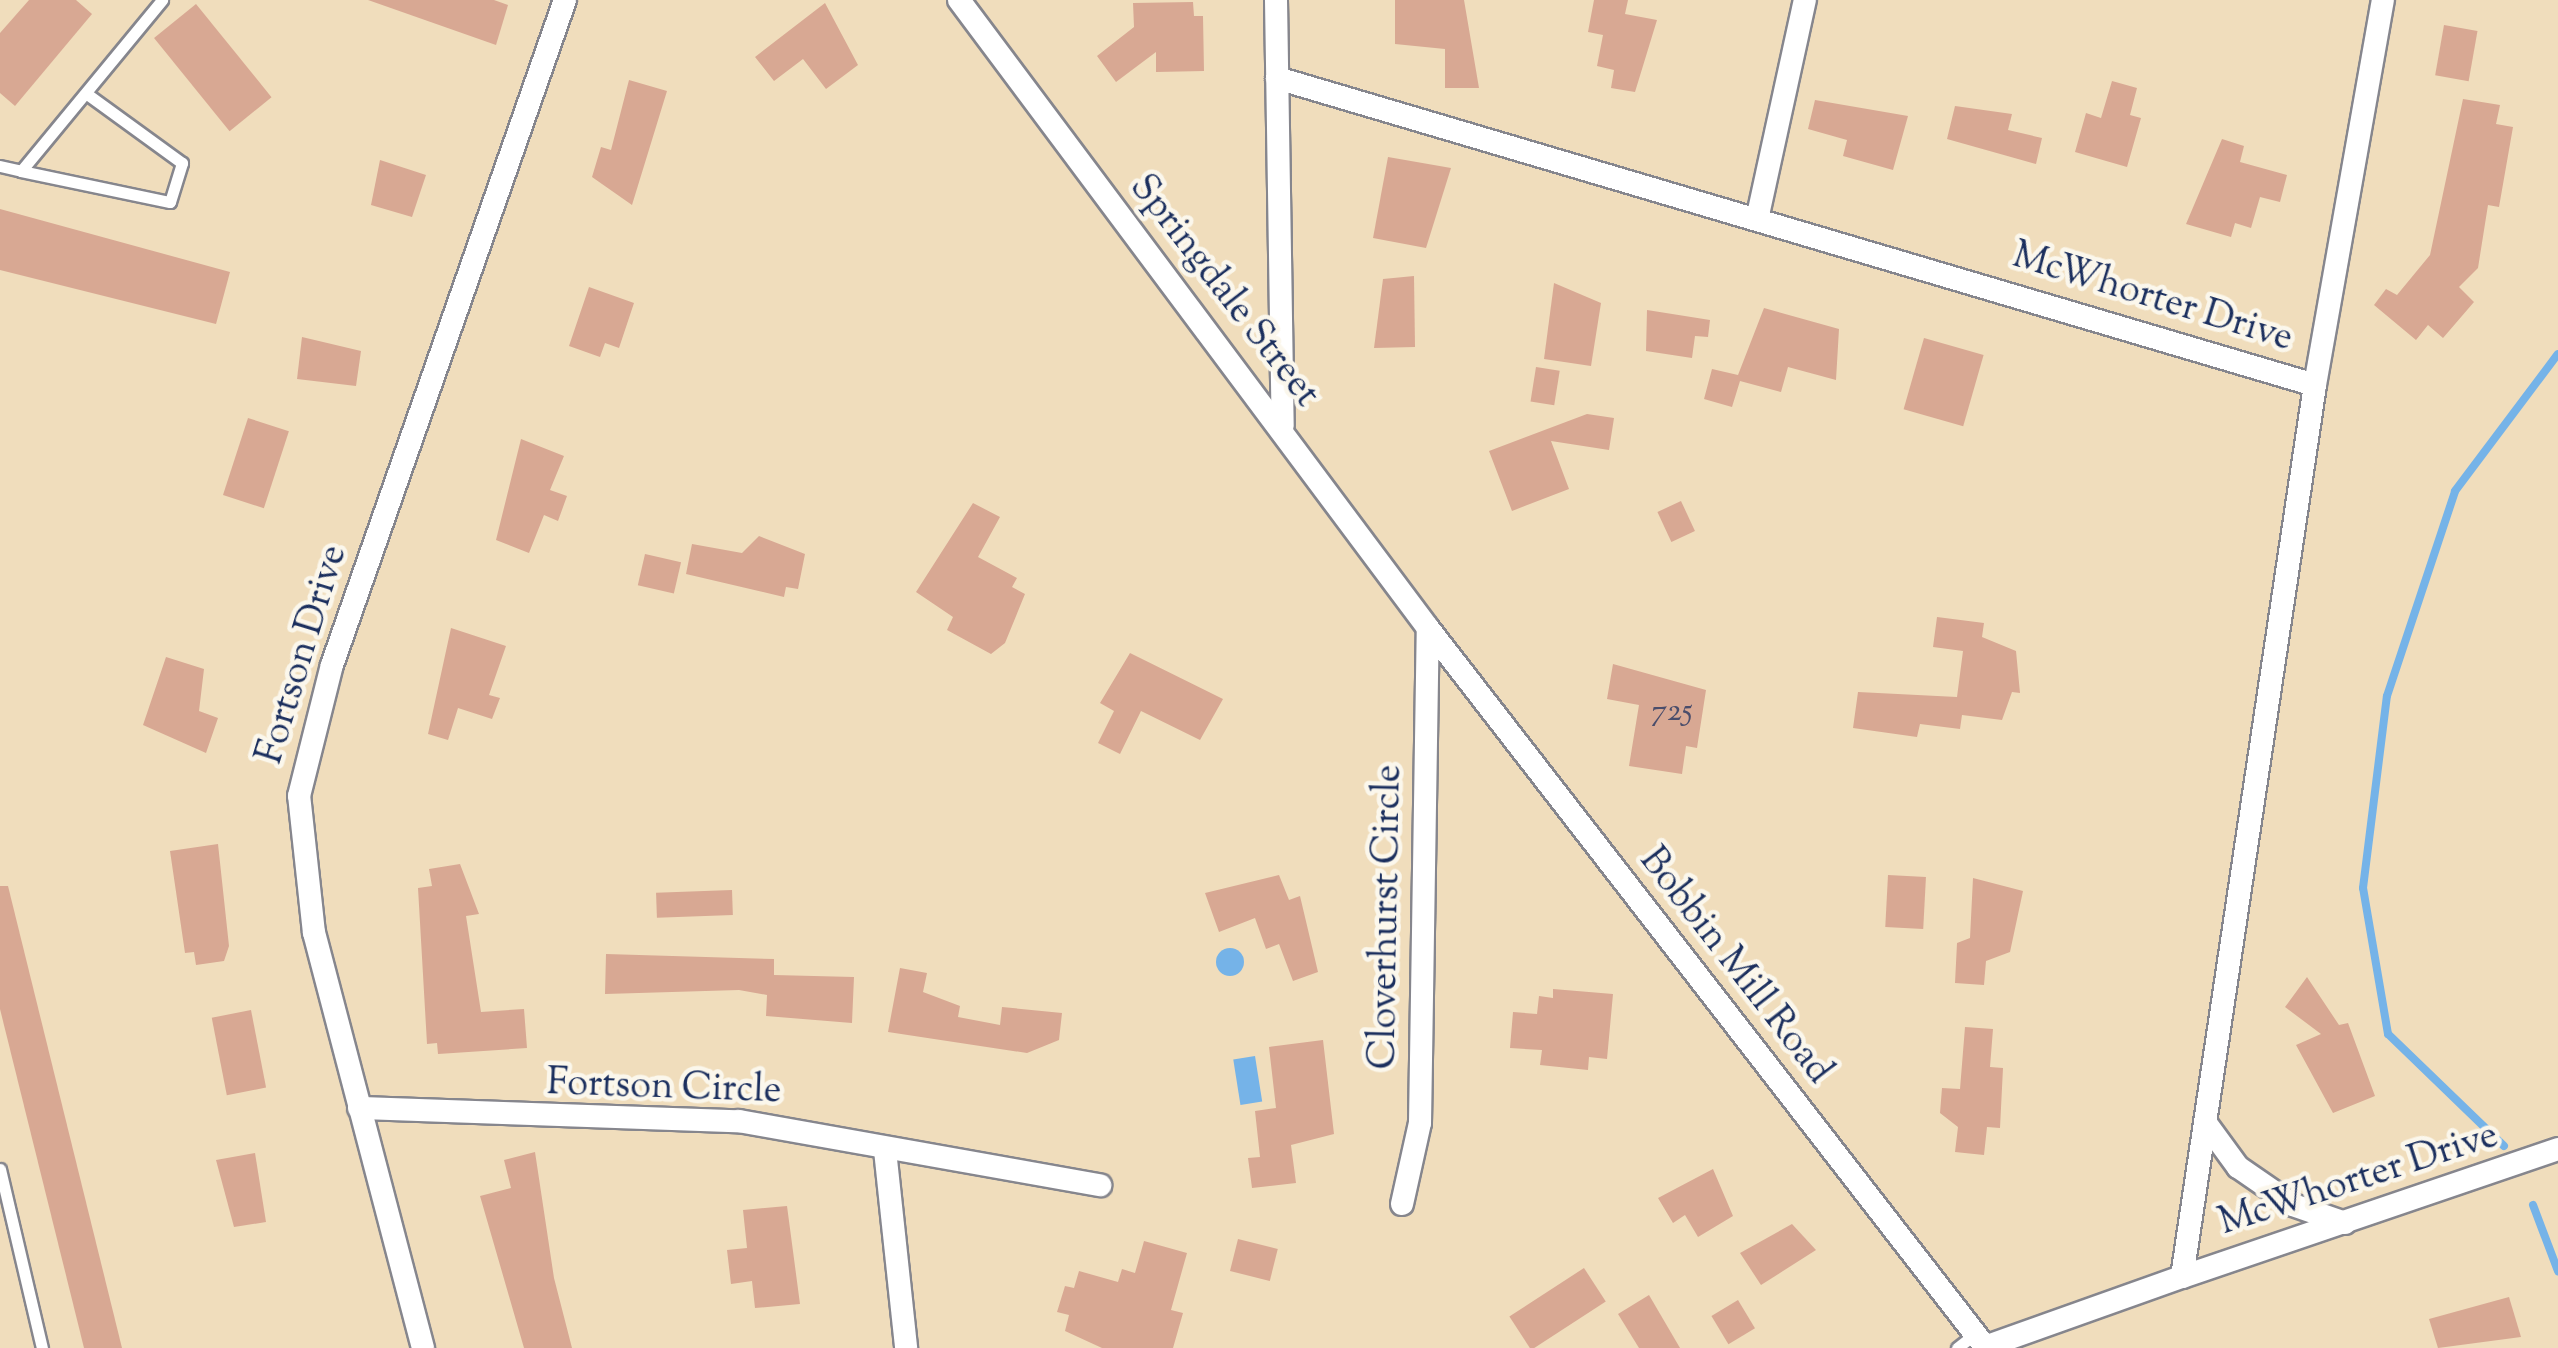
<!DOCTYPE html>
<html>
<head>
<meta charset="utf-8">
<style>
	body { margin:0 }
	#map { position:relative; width:2558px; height:1348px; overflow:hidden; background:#f0ddbc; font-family:"Sorts Mill Goudy",serif }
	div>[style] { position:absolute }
	.water>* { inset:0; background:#75b3e8; transform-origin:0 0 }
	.round { border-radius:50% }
	.stream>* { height:8px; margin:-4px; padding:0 4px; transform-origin:4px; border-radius:4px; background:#75b3e8 }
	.building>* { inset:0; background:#d8a893; transform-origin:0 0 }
	.roads { filter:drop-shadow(2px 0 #86868d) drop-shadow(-2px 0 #86868d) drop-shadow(0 2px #86868d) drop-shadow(0 -2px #86868d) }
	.lane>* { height:11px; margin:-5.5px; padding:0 5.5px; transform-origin:5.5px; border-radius:5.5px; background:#fff }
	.street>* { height:22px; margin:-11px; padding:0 11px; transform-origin:11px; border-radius:11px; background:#fff }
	span { translate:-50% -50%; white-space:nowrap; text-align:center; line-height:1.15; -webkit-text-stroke:9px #fbf7ec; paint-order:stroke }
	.number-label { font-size:32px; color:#4a4d6b }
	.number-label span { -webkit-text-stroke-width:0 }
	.street-label { font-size:38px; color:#1b2f5e }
</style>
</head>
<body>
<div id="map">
	<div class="water">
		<i class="round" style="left:1216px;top:948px;width:28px;height:28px"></i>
		<i style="left:1255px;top:1056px;width:46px;height:22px;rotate:81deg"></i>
	</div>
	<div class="stream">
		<i style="left:2504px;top:1146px;width:161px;rotate:-136deg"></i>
		<i style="left:2388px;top:1034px;width:148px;rotate:-99.7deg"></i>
		<i style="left:2363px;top:888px;width:193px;rotate:-82.9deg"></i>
		<i style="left:2387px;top:696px;width:216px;rotate:-71.6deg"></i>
		<i style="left:2455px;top:491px;width:171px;rotate:-53.1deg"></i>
		<i style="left:2533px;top:1205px;width:71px;rotate:69.3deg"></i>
	</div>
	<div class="building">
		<i style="clip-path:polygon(29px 0,76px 0,92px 14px,15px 106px,0 93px,0 33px)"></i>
		<i style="clip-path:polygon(368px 0,494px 0,508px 5px,496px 45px)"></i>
		<i style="clip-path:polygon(1395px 0,1464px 0,1479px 88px,1445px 88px,1445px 49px,1395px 44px)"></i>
		<i style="clip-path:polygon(1594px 0,1628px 0,1625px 14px,1657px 20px,1635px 92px,1611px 88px,1614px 70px,1597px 66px,1603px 35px,1588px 32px)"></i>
		<i style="clip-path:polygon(1193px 2px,1194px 16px,1203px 16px,1204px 71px,1156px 72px,1156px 52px,1116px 82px,1097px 56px,1134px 27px,1133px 3px)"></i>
		<i style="clip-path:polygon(825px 3px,858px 65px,826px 89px,803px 59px,774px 81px,755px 57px)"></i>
		<i style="left:196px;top:4px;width:120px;height:54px;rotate:51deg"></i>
		<i style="left:2444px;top:25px;width:34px;height:51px;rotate:10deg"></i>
		<i style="clip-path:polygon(629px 80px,667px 91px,632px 205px,592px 177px,601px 147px,611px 150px)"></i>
		<i style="clip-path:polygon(2112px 81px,2137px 88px,2130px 115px,2141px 118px,2127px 167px,2075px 152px,2086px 113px,2101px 118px)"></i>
		<i style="clip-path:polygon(2463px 99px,2500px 105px,2496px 124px,2513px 127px,2499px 207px,2488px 205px,2478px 268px,2459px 287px,2474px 302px,2443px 338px,2428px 325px,2416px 340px,2374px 305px,2386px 289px,2397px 295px,2430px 255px)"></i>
		<i style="clip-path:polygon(1815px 100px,1908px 116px,1893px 170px,1843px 156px,1847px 140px,1808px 129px)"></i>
		<i style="clip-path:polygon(1955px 106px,2012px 114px,2008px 130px,2042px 138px,2036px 164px,1947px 139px)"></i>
		<i style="clip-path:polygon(2222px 139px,2244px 146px,2240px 162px,2287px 175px,2280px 202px,2260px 197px,2251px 228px,2235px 223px,2231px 237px,2186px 224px)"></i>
		<i style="clip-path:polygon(1388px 157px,1451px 168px,1426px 248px,1373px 238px)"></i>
		<i style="clip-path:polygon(380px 160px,426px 175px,412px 217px,371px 205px)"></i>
		<i style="clip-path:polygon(0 209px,230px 272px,216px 324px,0 270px)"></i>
		<i style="clip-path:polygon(1414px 276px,1415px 347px,1374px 348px,1383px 279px)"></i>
		<i style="clip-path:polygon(1554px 283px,1601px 303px,1591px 366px,1544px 359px)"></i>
		<i style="clip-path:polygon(589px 287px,634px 303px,619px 348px,605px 343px,600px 357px,569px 346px)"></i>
		<i style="clip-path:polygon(1764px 308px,1839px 329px,1836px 380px,1788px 367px,1781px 392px,1740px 381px,1732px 407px,1704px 399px,1712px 369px,1738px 375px)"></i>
		<i style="clip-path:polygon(1647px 310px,1710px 320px,1708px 337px,1695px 336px,1692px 358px,1646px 351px)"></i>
		<i style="clip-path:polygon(302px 337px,361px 351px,356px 386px,297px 379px)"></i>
		<i style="left:1924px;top:338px;width:62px;height:74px;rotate:16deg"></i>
		<i style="left:1536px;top:367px;width:24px;height:35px;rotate:9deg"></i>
		<i style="clip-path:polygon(1587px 414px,1614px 418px,1609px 450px,1551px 441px,1569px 489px,1512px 511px,1489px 451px)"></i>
		<i style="left:248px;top:418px;width:43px;height:81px;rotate:18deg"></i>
		<i style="clip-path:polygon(521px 439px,564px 456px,550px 490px,567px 496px,558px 521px,544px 515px,529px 553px,496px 540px)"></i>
		<i style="left:1681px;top:501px;width:33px;height:26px;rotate:65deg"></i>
		<i style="clip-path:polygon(973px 503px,1000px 517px,978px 557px,1017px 578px,1012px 587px,1025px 594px,1005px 643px,991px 654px,947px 630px,953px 617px,916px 592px)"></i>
		<i style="clip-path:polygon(759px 536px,805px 554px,798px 589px,786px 587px,784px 597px,686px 574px,692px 544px,742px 553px)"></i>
		<i style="left:645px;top:554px;width:37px;height:32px;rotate:13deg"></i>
		<i style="clip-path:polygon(1937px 617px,1984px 623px,1982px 637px,2016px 651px,2020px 693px,2012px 692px,2002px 720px,1962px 715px,1960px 729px,1920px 724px,1917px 737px,1853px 728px,1858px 692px,1957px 697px,1963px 651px,1933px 647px)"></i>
		<i style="clip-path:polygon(451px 628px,506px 646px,489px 695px,500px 698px,492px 719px,458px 708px,448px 740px,428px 734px)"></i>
		<i style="clip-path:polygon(1130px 653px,1223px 699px,1200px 740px,1141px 711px,1120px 754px,1098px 743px,1114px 711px,1100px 703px)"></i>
		<i style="clip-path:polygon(166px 657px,204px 669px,199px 711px,218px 718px,206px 753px,143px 725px)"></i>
		<i style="clip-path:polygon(1613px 664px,1706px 690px,1697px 748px,1686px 746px,1682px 774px,1629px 766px,1639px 705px,1607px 699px)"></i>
		<i style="clip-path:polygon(218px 844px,229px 946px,224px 961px,196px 965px,194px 952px,185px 953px,170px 851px)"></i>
		<i style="clip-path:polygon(460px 864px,479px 914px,466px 916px,481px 1012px,524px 1009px,527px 1048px,438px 1054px,437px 1043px,427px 1044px,418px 888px,432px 886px,429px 869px)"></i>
		<i style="clip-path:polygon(1279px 875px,1289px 900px,1300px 896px,1318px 972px,1293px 981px,1279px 944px,1266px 949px,1255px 918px,1219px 932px,1205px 893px)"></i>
		<i style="left:1888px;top:875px;width:38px;height:52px;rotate:3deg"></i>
		<i style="clip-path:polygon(1973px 878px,2023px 891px,2010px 952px,1986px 961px,1984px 985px,1955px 983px,1957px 943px,1970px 938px)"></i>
		<i style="clip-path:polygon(0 886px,8px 886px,122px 1348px,84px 1348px,0 1009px)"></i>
		<i style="left:732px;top:890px;width:25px;height:76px;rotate:88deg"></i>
		<i style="clip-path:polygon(606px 954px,774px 959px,774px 975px,854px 977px,852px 1023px,766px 1016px,767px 995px,739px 990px,605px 994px)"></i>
		<i style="clip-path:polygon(900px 968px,927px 973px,923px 992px,960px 1006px,958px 1017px,1000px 1025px,1002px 1007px,1062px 1013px,1059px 1040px,1027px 1053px,888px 1032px)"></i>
		<i style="clip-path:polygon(2307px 977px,2339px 1025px,2348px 1023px,2375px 1096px,2333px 1113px,2296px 1045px,2321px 1034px,2285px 1007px)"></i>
		<i style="clip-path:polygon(1553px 989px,1613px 994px,1607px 1059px,1589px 1057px,1588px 1070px,1540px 1065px,1542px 1050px,1510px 1048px,1513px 1012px,1537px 1014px,1539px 996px,1553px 998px)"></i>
		<i style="left:251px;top:1010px;width:79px;height:40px;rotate:79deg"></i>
		<i style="clip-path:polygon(1965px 1027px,1993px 1029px,1990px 1067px,2003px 1068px,2000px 1128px,1987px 1127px,1984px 1155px,1955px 1152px,1958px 1127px,1940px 1113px,1942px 1088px,1960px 1089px)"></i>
		<i style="clip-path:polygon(1323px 1040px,1334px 1134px,1291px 1145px,1296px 1183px,1252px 1188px,1248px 1158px,1260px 1157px,1255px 1111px,1276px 1108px,1269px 1047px)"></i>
		<i style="clip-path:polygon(535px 1152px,554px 1278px,572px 1348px,524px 1348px,480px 1196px,511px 1188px,504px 1160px)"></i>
		<i style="clip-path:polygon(255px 1153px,266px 1222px,234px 1227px,216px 1160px)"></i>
		<i style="clip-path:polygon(1713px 1169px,1733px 1216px,1698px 1237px,1685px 1215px,1673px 1223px,1658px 1198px)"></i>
		<i style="clip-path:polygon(787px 1206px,800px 1304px,755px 1308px,752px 1281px,731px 1284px,727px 1250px,747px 1248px,743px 1210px)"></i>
		<i style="clip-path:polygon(1792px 1224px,1816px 1250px,1761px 1285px,1740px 1253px)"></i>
		<i style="left:1238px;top:1239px;width:41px;height:33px;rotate:14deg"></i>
		<i style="clip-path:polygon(1144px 1241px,1187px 1253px,1171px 1310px,1183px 1313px,1173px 1348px,1102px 1348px,1065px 1331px,1069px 1315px,1057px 1312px,1065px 1286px,1074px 1288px,1079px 1271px,1118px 1282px,1122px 1269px,1135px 1273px)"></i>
		<i style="left:1584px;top:1268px;width:40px;height:89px;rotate:57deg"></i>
		<i style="clip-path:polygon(1649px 1295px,1680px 1348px,1639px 1348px,1618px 1314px)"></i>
		<i style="clip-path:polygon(2509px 1297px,2521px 1337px,2438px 1348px,2429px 1319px)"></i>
		<i style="left:1738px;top:1300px;width:33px;height:31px;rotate:59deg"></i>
	</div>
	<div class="roads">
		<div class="lane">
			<i style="left:0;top:166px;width:22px;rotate:13deg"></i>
			<i style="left:21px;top:171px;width:222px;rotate:-50.5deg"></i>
			<i style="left:21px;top:171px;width:152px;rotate:11.8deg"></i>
			<i style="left:170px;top:202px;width:41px;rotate:-72.9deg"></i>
			<i style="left:182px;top:163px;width:117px;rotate:-144deg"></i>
			<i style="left:0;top:1169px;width:184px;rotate:76.8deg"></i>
			<i style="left:1957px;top:1348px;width:23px;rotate:-38deg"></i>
		</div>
		<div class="street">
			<i style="left:959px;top:0;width:784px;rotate:53.25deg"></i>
			<i style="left:1428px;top:628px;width:911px;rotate:52.22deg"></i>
			<i style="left:1276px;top:0;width:426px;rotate:89.1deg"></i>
			<i style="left:1277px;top:78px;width:1082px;rotate:16.48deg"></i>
			<i style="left:1758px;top:215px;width:220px;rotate:-77.7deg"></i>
			<i style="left:359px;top:1108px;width:380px;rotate:2deg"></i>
			<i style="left:739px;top:1121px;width:367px;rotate:10.1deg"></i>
			<i style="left:2208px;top:1126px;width:51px;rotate:53.8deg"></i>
			<i style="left:2238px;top:1167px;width:67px;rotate:34.6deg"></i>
			<i style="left:2293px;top:1205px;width:55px;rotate:19.1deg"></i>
			<i style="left:885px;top:1150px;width:199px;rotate:83.9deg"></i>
			<i style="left:1402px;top:1204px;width:83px;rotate:-77.5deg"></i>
			<i style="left:1420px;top:1123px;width:495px;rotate:-89.1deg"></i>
			<i style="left:2182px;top:1277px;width:397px;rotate:-18.8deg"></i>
			<i style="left:1985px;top:1347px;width:209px;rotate:-19.6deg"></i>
			<i style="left:2182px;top:1277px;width:902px;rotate:-81.52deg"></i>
			<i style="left:2315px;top:385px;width:391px;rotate:-80deg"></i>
			<i style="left:423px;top:1348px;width:429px;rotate:-104.7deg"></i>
			<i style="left:314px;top:933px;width:138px;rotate:-96.2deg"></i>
			<i style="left:299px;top:796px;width:135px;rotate:-75.9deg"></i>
			<i style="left:332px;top:665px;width:705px;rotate:-70.69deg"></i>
		</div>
	</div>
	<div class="number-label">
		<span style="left:1672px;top:712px">725</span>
	</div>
	<div class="street-label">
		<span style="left:1223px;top:292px;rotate:52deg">Springdale Street</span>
		<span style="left:2152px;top:299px;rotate:17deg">McWhorter Drive</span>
		<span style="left:304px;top:655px;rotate:-73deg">Fortson Drive</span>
		<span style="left:1388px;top:917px;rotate:-89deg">Cloverhurst Circle</span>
		<span style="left:1734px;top:967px;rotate:52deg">Bobbin Mill Road</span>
		<span style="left:664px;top:1089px;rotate:2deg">Fortson Circle</span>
		<span style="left:2359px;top:1181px;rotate:-18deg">McWhorter Drive</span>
	</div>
</div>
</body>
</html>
